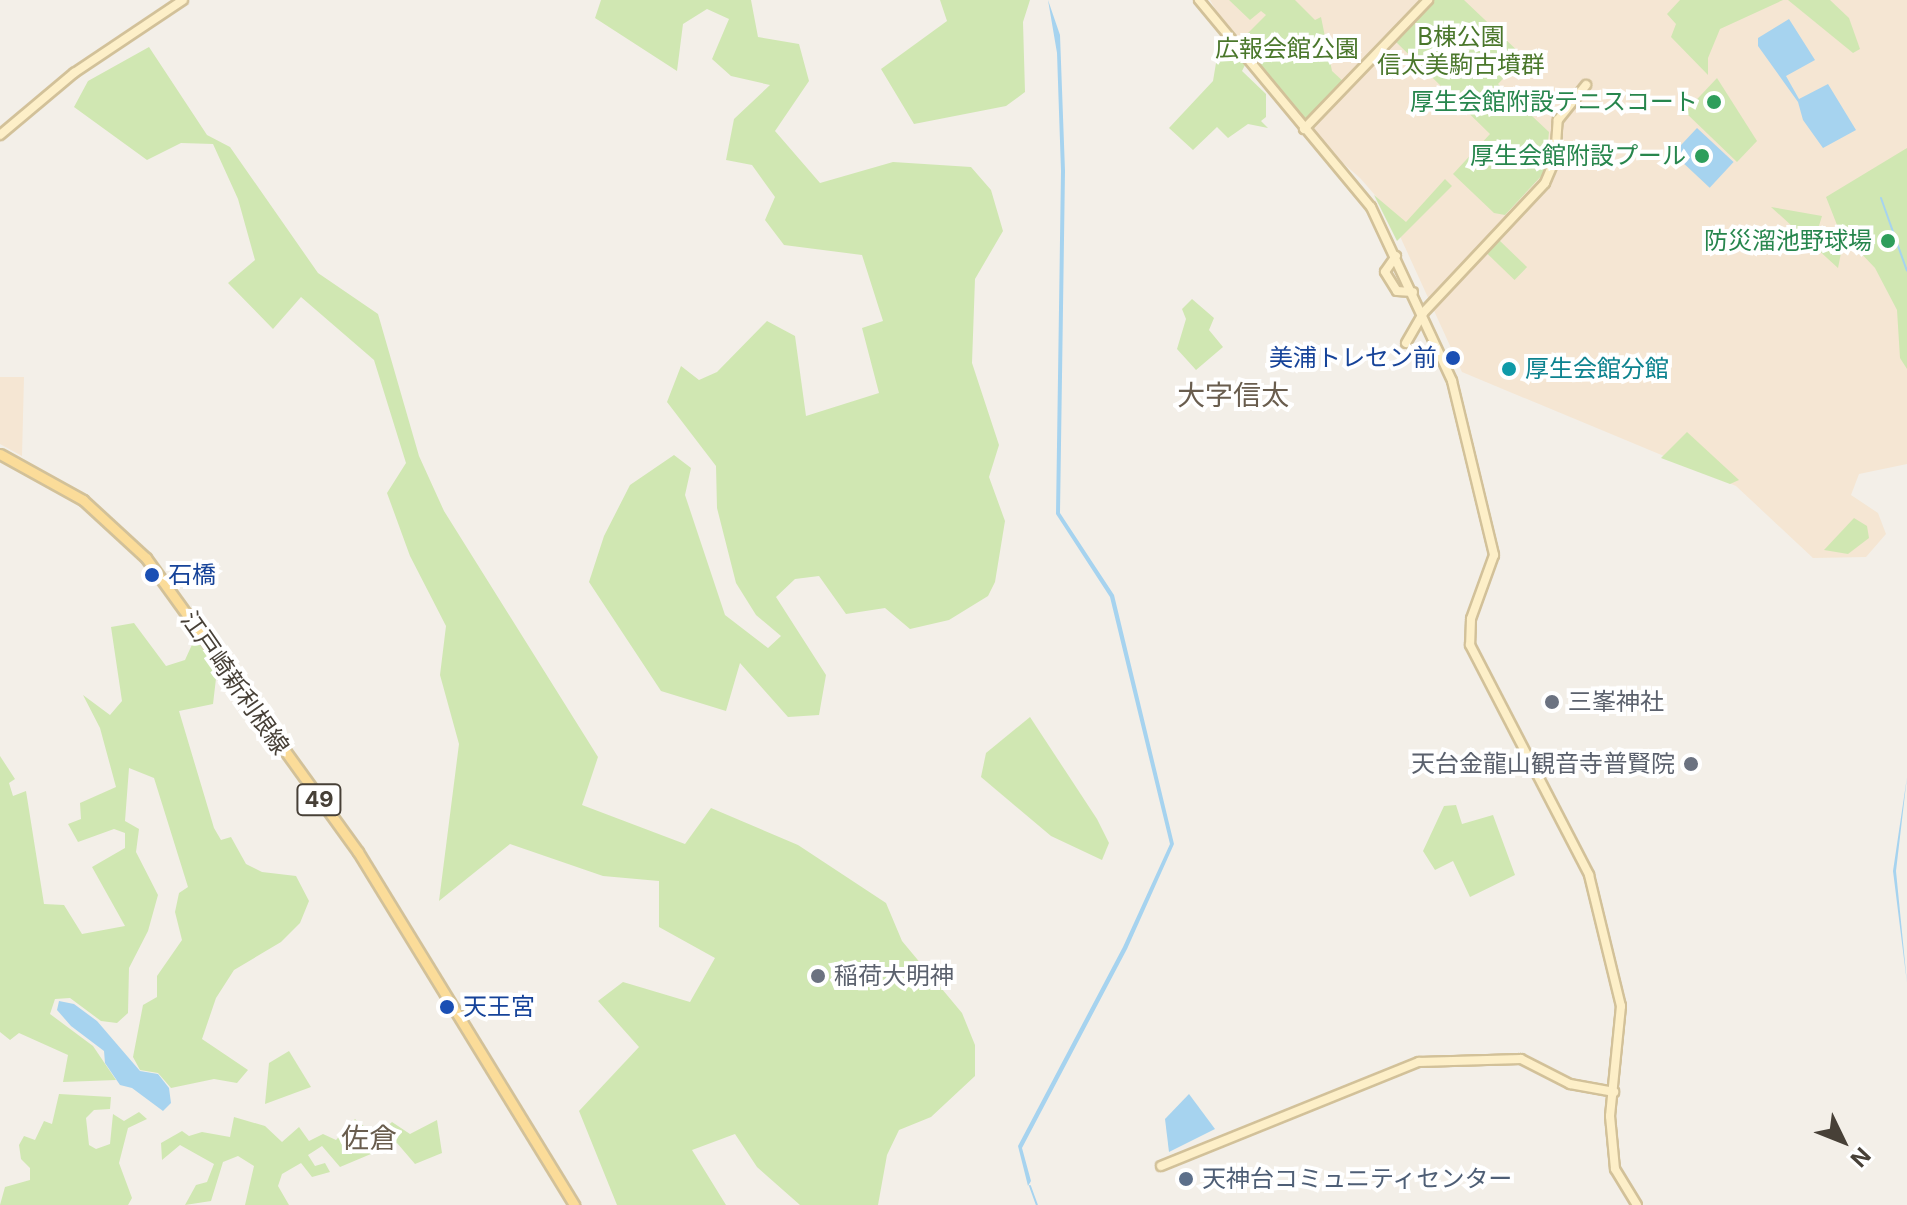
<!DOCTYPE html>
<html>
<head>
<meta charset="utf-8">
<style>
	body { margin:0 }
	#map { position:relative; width:1907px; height:1205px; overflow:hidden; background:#f3efe8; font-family:Inter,"Noto Sans JP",sans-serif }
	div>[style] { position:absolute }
	.commercial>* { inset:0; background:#f5e6d3 }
	.green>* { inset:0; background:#d0e7b2; transform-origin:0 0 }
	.water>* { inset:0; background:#a6d3ef; transform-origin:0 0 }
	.stream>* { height:2px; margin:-1px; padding:0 1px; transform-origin:1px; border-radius:1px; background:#a6d3ef }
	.roads { filter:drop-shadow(2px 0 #d2c199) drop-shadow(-2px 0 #d2c199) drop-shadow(0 2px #d2c199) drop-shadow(0 -2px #d2c199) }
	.secondary>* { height:8px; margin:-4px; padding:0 4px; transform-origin:4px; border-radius:4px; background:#fdefc8 }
	.primary>* { height:9px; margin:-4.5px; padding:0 4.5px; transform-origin:4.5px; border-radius:4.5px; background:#fbdc99 }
	.dots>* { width:22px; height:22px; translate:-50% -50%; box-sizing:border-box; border:4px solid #fff; border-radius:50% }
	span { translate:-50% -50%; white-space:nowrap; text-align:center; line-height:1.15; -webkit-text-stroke:8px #fff; paint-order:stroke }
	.shield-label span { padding:2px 6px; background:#fff; border:2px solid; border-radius:6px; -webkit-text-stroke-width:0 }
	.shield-label { font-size:22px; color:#474037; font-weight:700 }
	.park-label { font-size:24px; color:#4a772b }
	.leisure-label { font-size:24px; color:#27864d }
	.right { translate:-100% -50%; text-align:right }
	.transit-label { font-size:24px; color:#164399 }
	.left { translate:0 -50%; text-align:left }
	.culture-label { font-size:24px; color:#0d838f }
	.street-label { font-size:24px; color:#474037 }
	.worship-label { font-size:24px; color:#5b616d }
	.service-label { font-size:24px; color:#4e5e75 }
	.quarter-label { font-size:28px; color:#695d4e }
	.north { position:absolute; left:1803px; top:1101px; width:80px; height:80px; -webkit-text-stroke:6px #fff; paint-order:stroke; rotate:133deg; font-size:22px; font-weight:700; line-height:32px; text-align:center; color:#474037 }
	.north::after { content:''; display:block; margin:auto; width:28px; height:36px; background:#474037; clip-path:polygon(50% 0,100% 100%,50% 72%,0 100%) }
</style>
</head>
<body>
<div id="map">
	<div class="commercial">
		<i style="clip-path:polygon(1210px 0,1907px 0,1907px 464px,1859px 474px,1851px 495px,1878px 513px,1886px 534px,1866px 557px,1813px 558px,1736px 486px,1462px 372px,1388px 210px,1360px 178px,1304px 129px,1236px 45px)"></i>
		<i style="clip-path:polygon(0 377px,24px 377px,22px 456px,0 444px)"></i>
	</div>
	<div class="green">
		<i style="clip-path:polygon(601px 0,751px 0,758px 37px,799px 44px,809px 81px,775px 131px,820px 183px,893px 162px,971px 167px,991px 190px,1003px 231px,975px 279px,972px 363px,999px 445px,989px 477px,1005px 521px,995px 582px,988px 596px,949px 620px,910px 629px,885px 608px,846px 614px,819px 576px,795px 579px,776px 597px,826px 675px,819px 715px,788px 717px,740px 663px,726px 711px,661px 691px,589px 582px,604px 536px,630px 485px,674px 455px,691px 468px,685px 495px,725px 615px,768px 648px,781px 636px,756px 615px,736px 583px,717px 508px,716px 466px,667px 402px,681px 366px,699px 380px,717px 372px,767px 321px,795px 336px,806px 416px,879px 393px,862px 328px,883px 321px,862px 255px,784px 245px,765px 220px,775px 197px,752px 165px,726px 160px,734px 119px,770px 85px,731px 76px,712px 59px,729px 19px,707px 9px,683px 24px,677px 71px,595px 18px)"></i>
		<i style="clip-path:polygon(940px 0,1030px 0,1023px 22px,1025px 92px,1006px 106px,914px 124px,881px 69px,947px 21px)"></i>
		<i style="clip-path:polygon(1229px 0,1295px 0,1315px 20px,1321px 17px,1332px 71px,1346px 84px,1304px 129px,1236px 45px,1266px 15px,1261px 11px,1250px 20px)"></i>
		<i style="clip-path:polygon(1434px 0,1464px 0,1524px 57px,1498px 84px,1549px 132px,1545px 172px,1505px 215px,1494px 213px,1453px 174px,1490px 134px,1395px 41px)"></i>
		<i style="clip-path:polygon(1680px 0,1783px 0,1720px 29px,1708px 58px,1708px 75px,1671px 37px,1676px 24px,1667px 14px)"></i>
		<i style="clip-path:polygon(1788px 0,1830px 0,1849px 18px,1860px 49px,1853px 53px)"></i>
		<i style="clip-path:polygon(149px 47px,207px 135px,230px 147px,318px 273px,378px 314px,419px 456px,444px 511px,598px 757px,582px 805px,685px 844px,711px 808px,798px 845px,886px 903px,902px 941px,962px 1013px,975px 1045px,975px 1076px,931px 1117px,899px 1130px,887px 1155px,878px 1205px,800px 1205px,757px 1167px,735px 1134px,692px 1150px,726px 1205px,617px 1205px,579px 1111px,639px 1047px,598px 1001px,623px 982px,690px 1002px,715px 958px,659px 927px,659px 881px,603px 876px,510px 844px,439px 901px,459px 744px,440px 675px,446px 626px,410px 556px,387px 493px,406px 463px,374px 360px,301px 297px,273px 329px,228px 283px,255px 260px,238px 199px,213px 144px,181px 143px,147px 160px,74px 107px,88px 81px)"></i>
		<i style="clip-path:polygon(1229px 48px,1245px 65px,1242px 71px,1266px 94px,1266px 117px,1261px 121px,1268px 128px,1248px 124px,1228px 138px,1217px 127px,1193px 150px,1169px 128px,1213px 81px,1218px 51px)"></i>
		<i style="clip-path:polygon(1717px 78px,1757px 141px,1737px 162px,1685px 112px)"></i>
		<i style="clip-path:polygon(1907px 148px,1907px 369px,1900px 358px,1897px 310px,1875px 268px,1839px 230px,1826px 197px)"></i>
		<i style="clip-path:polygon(1445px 179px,1452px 186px,1397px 241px,1374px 195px,1406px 222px)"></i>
		<i style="clip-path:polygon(1771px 207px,1822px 216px,1818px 229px,1842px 248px,1838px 268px)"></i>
		<i style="left:1499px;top:240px;width:39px;height:18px;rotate:44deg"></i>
		<i style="clip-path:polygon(1192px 299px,1214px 318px,1209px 330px,1223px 347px,1196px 370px,1177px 349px,1186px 319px,1182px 309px)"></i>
		<i style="clip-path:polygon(1687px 432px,1739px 480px,1730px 484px,1661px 458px)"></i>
		<i style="clip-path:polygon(1854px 518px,1867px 526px,1869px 538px,1848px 554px,1824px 550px)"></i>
		<i style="clip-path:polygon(134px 623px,166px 666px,185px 660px,195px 638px,217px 670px,213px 704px,179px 711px,214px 828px,221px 840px,231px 837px,246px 864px,262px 872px,296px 876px,309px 901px,300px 923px,281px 942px,234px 970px,216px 998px,202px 1039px,248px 1070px,237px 1083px,214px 1079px,171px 1088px,158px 1073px,140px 1070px,133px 1057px,143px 1005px,157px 997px,157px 976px,182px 940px,175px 912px,179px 893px,188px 887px,154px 778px,129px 768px,125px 821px,139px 829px,136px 852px,158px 895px,148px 931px,129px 968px,128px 1013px,117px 1023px,101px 1021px,70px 998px,55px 999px,50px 1014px,93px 1046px,116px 1080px,63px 1082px,68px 1055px,19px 1033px,10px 1040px,0 1032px,0 756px,15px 779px,9px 783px,13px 796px,26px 791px,44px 904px,64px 905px,82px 934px,125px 926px,92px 867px,125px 848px,125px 833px,114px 829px,78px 842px,68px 824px,81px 819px,80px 803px,116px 787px,100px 728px,83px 695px,110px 715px,122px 701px,111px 627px)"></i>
		<i style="clip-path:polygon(1030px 717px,1097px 819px,1109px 843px,1102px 860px,1051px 836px,981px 777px,986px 753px)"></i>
		<i style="clip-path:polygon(1456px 805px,1462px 824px,1493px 815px,1515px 875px,1470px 897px,1453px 861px,1435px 870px,1423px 851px,1444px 806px)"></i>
		<i style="clip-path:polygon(289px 1051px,311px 1087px,265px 1104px,269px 1063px)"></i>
		<i style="clip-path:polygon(59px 1094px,111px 1097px,110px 1109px,94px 1110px,86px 1118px,89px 1145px,96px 1149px,110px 1144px,113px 1114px,124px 1121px,139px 1112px,147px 1119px,128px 1128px,119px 1163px,132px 1198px,128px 1205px,0 1205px,5px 1187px,30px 1180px,30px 1168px,21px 1159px,19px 1145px,24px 1136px,35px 1140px,44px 1121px,52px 1124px)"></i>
		<i style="clip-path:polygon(234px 1117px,265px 1126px,282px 1142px,299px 1127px,309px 1141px,323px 1134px,336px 1140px,355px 1119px,376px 1136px,392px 1122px,410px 1134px,437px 1120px,442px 1153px,415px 1164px,397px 1143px,340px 1167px,322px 1146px,308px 1155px,315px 1166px,325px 1163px,330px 1172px,312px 1177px,301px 1163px,282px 1174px,278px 1186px,289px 1205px,245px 1205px,254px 1166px,238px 1156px,223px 1162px,211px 1201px,185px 1205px,196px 1185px,207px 1182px,214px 1164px,180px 1145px,162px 1160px,161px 1143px,182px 1131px,189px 1136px,202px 1132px,230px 1137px)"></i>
	</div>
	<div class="water">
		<i style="clip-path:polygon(1048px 0,1060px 35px,1065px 171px,1060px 513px,1114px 595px,1174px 844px,1127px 949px,1022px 1148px,1031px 1181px,1028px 1186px,1018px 1146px,1123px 947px,1170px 844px,1110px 597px,1056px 514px,1061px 171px,1057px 53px)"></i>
		<i style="clip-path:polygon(1789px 19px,1815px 60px,1786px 76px,1799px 99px,1828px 84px,1856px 130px,1823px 148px,1803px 120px,1798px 102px,1758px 46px,1758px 38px)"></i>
		<i style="left:1697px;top:128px;width:50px;height:35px;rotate:43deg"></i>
		<i style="clip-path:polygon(1907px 777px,1896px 871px,1907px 983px,1893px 871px)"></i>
		<i style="clip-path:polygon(59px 1001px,74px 1004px,97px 1021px,140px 1071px,158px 1074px,169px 1088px,171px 1103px,163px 1111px,132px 1088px,120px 1085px,105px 1063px,104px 1051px,71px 1026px,57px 1010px)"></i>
		<i style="clip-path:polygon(1189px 1094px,1215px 1129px,1169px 1152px,1165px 1119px)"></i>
	</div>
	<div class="stream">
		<i style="left:1881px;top:198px;width:77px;rotate:70.4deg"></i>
		<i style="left:1030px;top:1186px;width:20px;rotate:70deg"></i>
	</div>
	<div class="roads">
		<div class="secondary">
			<i style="left:1199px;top:0;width:269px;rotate:50.3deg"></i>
			<i style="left:1371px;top:207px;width:192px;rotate:65deg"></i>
			<i style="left:1452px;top:381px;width:179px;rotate:76.4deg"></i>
			<i style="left:1494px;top:555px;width:68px;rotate:109.8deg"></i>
			<i style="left:1471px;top:619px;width:26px;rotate:92deg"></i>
			<i style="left:1470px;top:645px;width:259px;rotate:62.6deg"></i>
			<i style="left:1589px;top:875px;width:135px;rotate:76.3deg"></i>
			<i style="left:1621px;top:1006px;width:111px;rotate:95.7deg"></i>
			<i style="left:1610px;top:1116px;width:53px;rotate:84.6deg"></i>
			<i style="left:1615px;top:1169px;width:42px;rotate:58.6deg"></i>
			<i style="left:1304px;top:129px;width:179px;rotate:-46.1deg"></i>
			<i style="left:0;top:135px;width:97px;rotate:-40deg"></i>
			<i style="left:74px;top:73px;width:131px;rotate:-33.8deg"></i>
			<i style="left:1396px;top:256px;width:19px;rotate:125deg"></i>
			<i style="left:1385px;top:272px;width:22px;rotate:58deg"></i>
			<i style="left:1397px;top:291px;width:16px;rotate:4deg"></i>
			<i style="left:1406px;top:343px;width:34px;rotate:-60deg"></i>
			<i style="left:1423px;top:313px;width:178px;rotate:-46.8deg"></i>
			<i style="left:1545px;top:183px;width:26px;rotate:-67deg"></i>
			<i style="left:1555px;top:159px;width:39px;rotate:-86deg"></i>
			<i style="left:1558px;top:120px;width:45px;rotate:-51.3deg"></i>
			<i style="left:1161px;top:1166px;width:278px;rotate:-22deg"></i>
			<i style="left:1419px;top:1062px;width:102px;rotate:-1.7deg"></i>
			<i style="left:1521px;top:1059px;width:55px;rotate:27deg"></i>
			<i style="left:1570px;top:1084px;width:45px;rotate:10.3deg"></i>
		</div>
		<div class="primary">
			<i style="left:0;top:454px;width:95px;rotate:29deg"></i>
			<i style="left:83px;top:500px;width:86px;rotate:42.6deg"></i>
			<i style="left:146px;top:558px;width:362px;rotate:54.2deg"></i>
			<i style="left:358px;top:852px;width:414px;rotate:58.5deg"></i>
		</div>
	</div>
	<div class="dots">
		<i style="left:1714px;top:102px;background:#2e9e5b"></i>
		<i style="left:1702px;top:156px;background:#2e9e5b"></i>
		<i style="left:1888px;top:241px;background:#2e9e5b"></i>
		<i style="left:1453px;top:358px;background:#1a4fb4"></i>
		<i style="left:1509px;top:369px;background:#0f9aa8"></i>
		<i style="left:152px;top:575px;background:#1a4fb4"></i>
		<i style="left:1552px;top:702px;background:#6b7280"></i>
		<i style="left:1691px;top:764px;background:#6b7280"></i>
		<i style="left:818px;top:976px;background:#6b7280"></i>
		<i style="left:447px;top:1007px;background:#1a4fb4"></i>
		<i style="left:1186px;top:1179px;background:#5c6f8a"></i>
	</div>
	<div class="shield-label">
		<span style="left:319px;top:800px">49</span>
	</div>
	<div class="park-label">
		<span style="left:1461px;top:51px">B棟公園<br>信太美駒古墳群</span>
		<span style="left:1287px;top:49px">広報会館公園</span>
	</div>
	<div class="leisure-label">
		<span class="right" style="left:1698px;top:102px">厚生会館附設テニスコート</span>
		<span class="right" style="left:1686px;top:156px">厚生会館附設プール</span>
		<span class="right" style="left:1872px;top:241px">防災溜池野球場</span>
	</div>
	<div class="transit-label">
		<span class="right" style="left:1437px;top:358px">美浦トレセン前</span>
		<span class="left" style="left:168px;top:575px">石橋</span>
		<span class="left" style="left:463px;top:1007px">天王宮</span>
	</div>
	<div class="culture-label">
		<span class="left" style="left:1525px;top:369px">厚生会館分館</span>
	</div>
	<div class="street-label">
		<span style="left:235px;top:683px;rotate:55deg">江戸崎新利根線</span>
	</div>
	<div class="worship-label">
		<span class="left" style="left:1568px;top:702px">三峯神社</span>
		<span class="right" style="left:1675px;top:764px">天台金龍山観音寺普賢院</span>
		<span class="left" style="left:834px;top:976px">稲荷大明神</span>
	</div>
	<div class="service-label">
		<span class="left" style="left:1202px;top:1179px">天神台コミュニティセンター</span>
	</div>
	<div class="quarter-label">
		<span style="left:1233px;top:395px">大字信太</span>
		<span style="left:369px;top:1138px">佐倉</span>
	</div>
	<div class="north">N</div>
</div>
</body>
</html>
